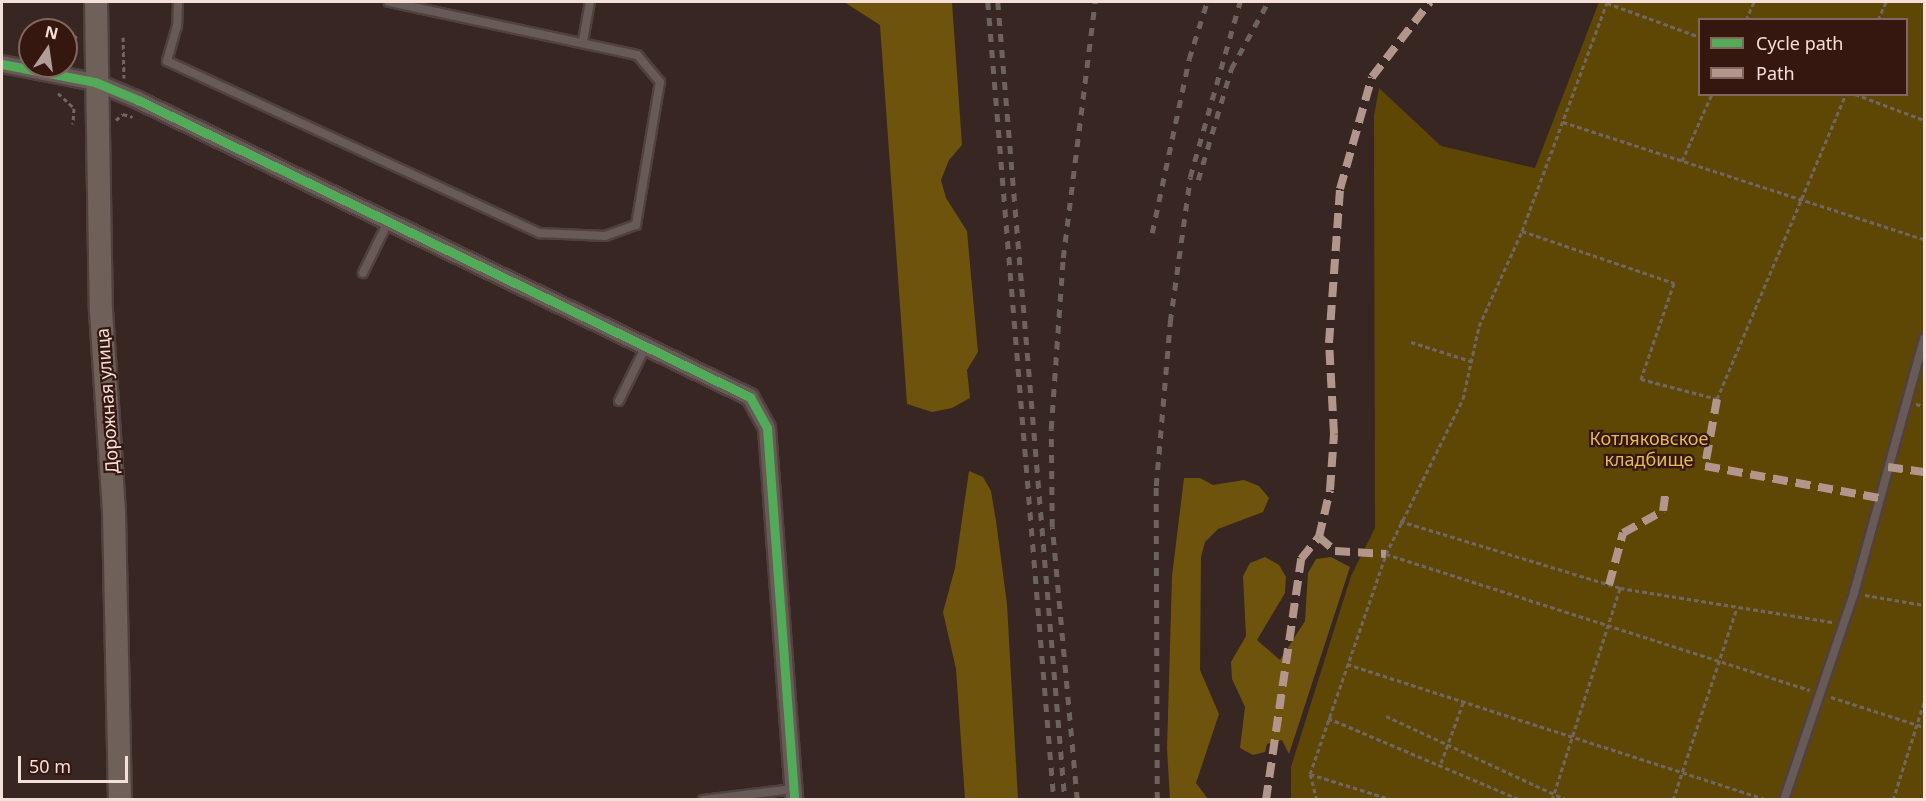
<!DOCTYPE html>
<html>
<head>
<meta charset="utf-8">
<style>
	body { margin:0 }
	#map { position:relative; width:1926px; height:801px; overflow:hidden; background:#372622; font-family:"Noto Sans",sans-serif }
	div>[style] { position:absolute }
	.green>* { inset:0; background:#5e4705 }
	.forest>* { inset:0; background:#6d530c }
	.path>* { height:3px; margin-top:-1.5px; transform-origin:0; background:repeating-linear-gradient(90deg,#726663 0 4.5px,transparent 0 7.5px) }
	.roads { filter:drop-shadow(2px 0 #50413f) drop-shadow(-2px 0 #50413f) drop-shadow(0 2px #50413f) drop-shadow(0 -2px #50413f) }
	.lane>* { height:8px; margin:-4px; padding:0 4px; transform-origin:4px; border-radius:4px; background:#675a57 }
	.street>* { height:16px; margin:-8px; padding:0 8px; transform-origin:8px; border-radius:8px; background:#675a57 }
	.secondary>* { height:22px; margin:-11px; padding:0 11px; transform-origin:11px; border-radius:11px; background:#6f605a }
	.rail>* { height:4.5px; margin-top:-2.25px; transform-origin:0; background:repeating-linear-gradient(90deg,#6e625e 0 8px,transparent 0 16px) }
	.quiet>* { height:8px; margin-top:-4px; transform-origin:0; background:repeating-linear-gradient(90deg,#b2968c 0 15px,transparent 0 23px) }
	.cycleway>* { height:9px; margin:-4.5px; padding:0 4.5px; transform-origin:4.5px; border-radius:4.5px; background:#51ab58 }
	span { translate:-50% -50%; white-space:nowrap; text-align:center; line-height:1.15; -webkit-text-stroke:4.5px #351710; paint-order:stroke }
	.street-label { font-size:18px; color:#f4dfd9 }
	.park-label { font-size:18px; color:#e3bb58 }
	.frame { position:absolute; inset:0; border:3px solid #f4dfd9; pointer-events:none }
	.legend { position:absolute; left:1698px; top:18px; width:210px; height:78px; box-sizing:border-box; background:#351710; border:2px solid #816760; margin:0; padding:8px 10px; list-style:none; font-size:18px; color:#f4dfd9 }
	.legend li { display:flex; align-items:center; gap:12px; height:30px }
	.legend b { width:30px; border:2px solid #816760 }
	.north { position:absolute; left:18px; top:18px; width:60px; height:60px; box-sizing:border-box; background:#351710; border:2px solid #816760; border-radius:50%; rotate:13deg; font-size:16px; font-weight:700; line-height:24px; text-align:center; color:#f4dfd9 }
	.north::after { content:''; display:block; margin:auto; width:21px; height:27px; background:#b29e99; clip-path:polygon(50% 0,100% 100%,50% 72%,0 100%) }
	.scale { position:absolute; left:18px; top:756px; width:110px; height:27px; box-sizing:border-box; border:3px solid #f4dfd9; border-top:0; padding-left:8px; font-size:18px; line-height:21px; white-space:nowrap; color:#f4dfd9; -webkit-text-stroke:4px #351710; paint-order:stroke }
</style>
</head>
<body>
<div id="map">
	<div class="green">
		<i style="clip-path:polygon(evenodd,1599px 2px,1924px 2px,1924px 799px,1291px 800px,1291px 767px,1351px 576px,1375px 528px,1374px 116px,1379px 88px,1441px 146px,1535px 168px,1599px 2px,1700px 20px,1906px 20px,1906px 94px,1700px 94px,1700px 20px)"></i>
	</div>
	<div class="forest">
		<i style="clip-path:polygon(844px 2px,952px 2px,962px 145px,949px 160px,941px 180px,946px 198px,967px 231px,978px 352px,967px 370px,970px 398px,952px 408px,932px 412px,907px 404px,880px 25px)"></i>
		<i style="clip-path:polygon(969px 471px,983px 477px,991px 491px,996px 521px,1007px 604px,1018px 799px,965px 799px,956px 669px,943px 612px,955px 568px)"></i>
		<i style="clip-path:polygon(1184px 478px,1200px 478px,1213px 485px,1244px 480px,1259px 486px,1269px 498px,1263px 512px,1218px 529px,1205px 542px,1201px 557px,1200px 670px,1219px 714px,1196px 783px,1208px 799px,1170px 799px,1167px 749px,1172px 576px)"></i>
		<i style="clip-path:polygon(1265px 557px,1279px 565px,1286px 577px,1285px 593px,1257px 640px,1280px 660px,1305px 621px,1308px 573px,1316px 559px,1331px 557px,1350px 567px,1289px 754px,1282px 740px,1267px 744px,1265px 752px,1253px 755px,1240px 748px,1245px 707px,1232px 679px,1231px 662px,1246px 636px,1243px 576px,1250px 563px)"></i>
	</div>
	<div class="path">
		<i style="left:1607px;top:3px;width:99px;rotate:20.1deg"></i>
		<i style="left:1746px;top:20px;width:20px;rotate:-66deg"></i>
		<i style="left:1878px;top:20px;width:20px;rotate:-66deg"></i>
		<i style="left:123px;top:37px;width:41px;rotate:88.6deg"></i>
		<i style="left:66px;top:52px;width:20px;rotate:-57deg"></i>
		<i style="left:58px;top:93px;width:22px;rotate:43deg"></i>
		<i style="left:74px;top:108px;width:16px;rotate:94deg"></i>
		<i style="left:1855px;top:94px;width:74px;rotate:20.6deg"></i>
		<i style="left:116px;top:120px;width:9px;rotate:-41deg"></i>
		<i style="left:123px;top:114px;width:10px;rotate:17deg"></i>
		<i style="left:1563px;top:122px;width:379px;rotate:18deg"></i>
		<i style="left:1682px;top:161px;width:73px;rotate:-65.9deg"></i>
		<i style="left:1522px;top:231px;width:161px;rotate:18.9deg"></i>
		<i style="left:1674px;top:283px;width:102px;rotate:109deg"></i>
		<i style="left:1641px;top:379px;width:79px;rotate:14.7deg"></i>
		<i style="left:1717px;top:399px;width:331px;rotate:-67.1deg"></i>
		<i style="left:1411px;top:342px;width:66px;rotate:17.6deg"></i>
		<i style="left:1916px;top:404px;width:8px;rotate:14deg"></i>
		<i style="left:1400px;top:521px;width:230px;rotate:16.9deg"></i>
		<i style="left:1620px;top:588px;width:216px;rotate:9.1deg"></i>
		<i style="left:1386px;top:554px;width:445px;rotate:17.8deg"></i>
		<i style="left:1865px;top:595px;width:60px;rotate:9.6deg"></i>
		<i style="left:1347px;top:664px;width:442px;rotate:17.9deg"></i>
		<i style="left:1831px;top:697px;width:98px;rotate:17.9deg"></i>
		<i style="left:1386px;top:716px;width:200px;rotate:24.9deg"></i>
		<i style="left:1328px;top:718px;width:210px;rotate:23deg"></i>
		<i style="left:1441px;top:763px;width:64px;rotate:-69.9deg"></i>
		<i style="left:1310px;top:774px;width:87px;rotate:17.4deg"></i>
		<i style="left:1317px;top:800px;width:27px;rotate:-105deg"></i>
		<i style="left:1310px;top:774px;width:233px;rotate:-70.9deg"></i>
		<i style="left:1386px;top:554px;width:173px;rotate:-63.6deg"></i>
		<i style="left:1463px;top:399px;width:75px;rotate:-77.6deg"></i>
		<i style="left:1479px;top:326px;width:104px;rotate:-65.6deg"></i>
		<i style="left:1522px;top:231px;width:244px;rotate:-69.6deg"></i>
		<i style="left:1552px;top:800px;width:223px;rotate:-72.2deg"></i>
		<i style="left:1673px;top:800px;width:202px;rotate:-71.6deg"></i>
		<i style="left:1893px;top:800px;width:103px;rotate:-72.4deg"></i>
	</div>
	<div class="roads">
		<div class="lane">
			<i style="left:178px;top:2px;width:24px;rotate:92deg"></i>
			<i style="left:177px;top:26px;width:36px;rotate:106deg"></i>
			<i style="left:167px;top:61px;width:411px;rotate:24.8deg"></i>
			<i style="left:540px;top:233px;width:65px;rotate:2.6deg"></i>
			<i style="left:605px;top:236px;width:33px;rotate:-20deg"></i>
			<i style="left:636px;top:225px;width:145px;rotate:-80.5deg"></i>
			<i style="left:660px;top:82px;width:35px;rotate:-130deg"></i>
			<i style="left:637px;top:55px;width:254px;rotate:-167.9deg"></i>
			<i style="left:583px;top:41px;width:40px;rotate:-80deg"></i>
			<i style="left:363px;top:273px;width:57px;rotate:-63.9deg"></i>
			<i style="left:619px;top:401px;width:61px;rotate:-63.9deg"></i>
			<i style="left:703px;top:800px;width:91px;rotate:-7deg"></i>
			<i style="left:1784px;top:800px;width:219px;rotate:-71.3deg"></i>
			<i style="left:1854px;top:593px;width:264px;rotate:-74.6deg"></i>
		</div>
		<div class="street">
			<i style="left:2px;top:64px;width:95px;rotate:11deg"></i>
			<i style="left:95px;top:82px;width:47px;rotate:22.7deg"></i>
			<i style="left:138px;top:100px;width:680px;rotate:25.89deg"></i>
			<i style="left:750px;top:397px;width:35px;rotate:61deg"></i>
			<i style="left:767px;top:428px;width:373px;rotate:85.8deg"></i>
		</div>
		<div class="secondary">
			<i style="left:96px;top:2px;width:309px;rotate:89.1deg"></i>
			<i style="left:101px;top:311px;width:202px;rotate:86.3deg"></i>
			<i style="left:114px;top:513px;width:287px;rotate:88.8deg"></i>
		</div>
	</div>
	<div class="rail">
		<i style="left:988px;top:2px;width:801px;rotate:85.27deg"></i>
		<i style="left:998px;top:2px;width:801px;rotate:85.2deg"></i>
		<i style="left:1198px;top:180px;width:116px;rotate:-73.4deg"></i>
		<i style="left:1231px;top:69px;width:77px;rotate:-61.1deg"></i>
		<i style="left:1152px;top:233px;width:178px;rotate:-78deg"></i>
		<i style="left:1189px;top:59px;width:60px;rotate:-72.5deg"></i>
		<i style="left:1077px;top:800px;width:274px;rotate:-95.2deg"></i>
		<i style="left:1052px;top:527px;width:98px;rotate:-90.6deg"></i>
		<i style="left:1051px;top:429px;width:171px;rotate:-86deg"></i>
		<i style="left:1063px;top:258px;width:258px;rotate:-82.9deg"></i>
		<i style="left:1157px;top:800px;width:314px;rotate:-90.2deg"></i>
		<i style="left:1156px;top:486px;width:165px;rotate:-85.1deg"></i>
		<i style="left:1170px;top:322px;width:146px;rotate:-82.1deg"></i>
		<i style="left:1190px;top:177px;width:182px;rotate:-74.1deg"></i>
	</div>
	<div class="quiet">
		<i style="left:1717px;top:399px;width:68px;rotate:100.2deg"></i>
		<i style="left:1705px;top:466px;width:177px;rotate:10.4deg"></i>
		<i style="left:1888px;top:467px;width:36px;rotate:8deg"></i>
		<i style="left:1319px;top:537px;width:21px;rotate:41deg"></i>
		<i style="left:1335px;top:551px;width:51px;rotate:3.4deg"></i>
		<i style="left:1609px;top:585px;width:54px;rotate:-74.9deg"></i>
		<i style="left:1623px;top:533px;width:46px;rotate:-28.8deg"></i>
		<i style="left:1663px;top:511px;width:21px;rotate:-82deg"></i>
		<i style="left:1266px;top:800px;width:244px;rotate:-81.7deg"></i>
		<i style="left:1301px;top:559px;width:28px;rotate:-51deg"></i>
		<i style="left:1319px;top:537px;width:48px;rotate:-76.8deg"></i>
		<i style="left:1330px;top:490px;width:56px;rotate:-85.9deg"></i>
		<i style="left:1334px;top:434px;width:91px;rotate:-93.1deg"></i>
		<i style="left:1329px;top:343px;width:154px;rotate:-85.9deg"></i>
		<i style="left:1340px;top:189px;width:116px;rotate:-74.1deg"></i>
		<i style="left:1372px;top:77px;width:95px;rotate:-52.3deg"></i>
	</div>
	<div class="cycleway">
		<i style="left:2px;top:64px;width:95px;rotate:11deg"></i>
		<i style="left:95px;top:82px;width:47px;rotate:22.7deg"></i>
		<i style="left:138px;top:100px;width:680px;rotate:25.89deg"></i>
		<i style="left:750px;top:397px;width:35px;rotate:61deg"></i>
		<i style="left:767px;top:428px;width:373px;rotate:85.8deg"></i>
	</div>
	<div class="street-label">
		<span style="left:107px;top:401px;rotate:-94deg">Дорожная улица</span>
	</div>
	<div class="park-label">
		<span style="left:1649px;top:449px">Котляковское<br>кладбище</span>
	</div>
	<div class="frame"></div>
	<ul class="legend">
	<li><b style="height:8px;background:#51ab58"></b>Cycle path</li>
	<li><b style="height:8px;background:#b2968c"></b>Path</li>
	</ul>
	<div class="north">N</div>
	<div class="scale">50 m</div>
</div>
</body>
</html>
